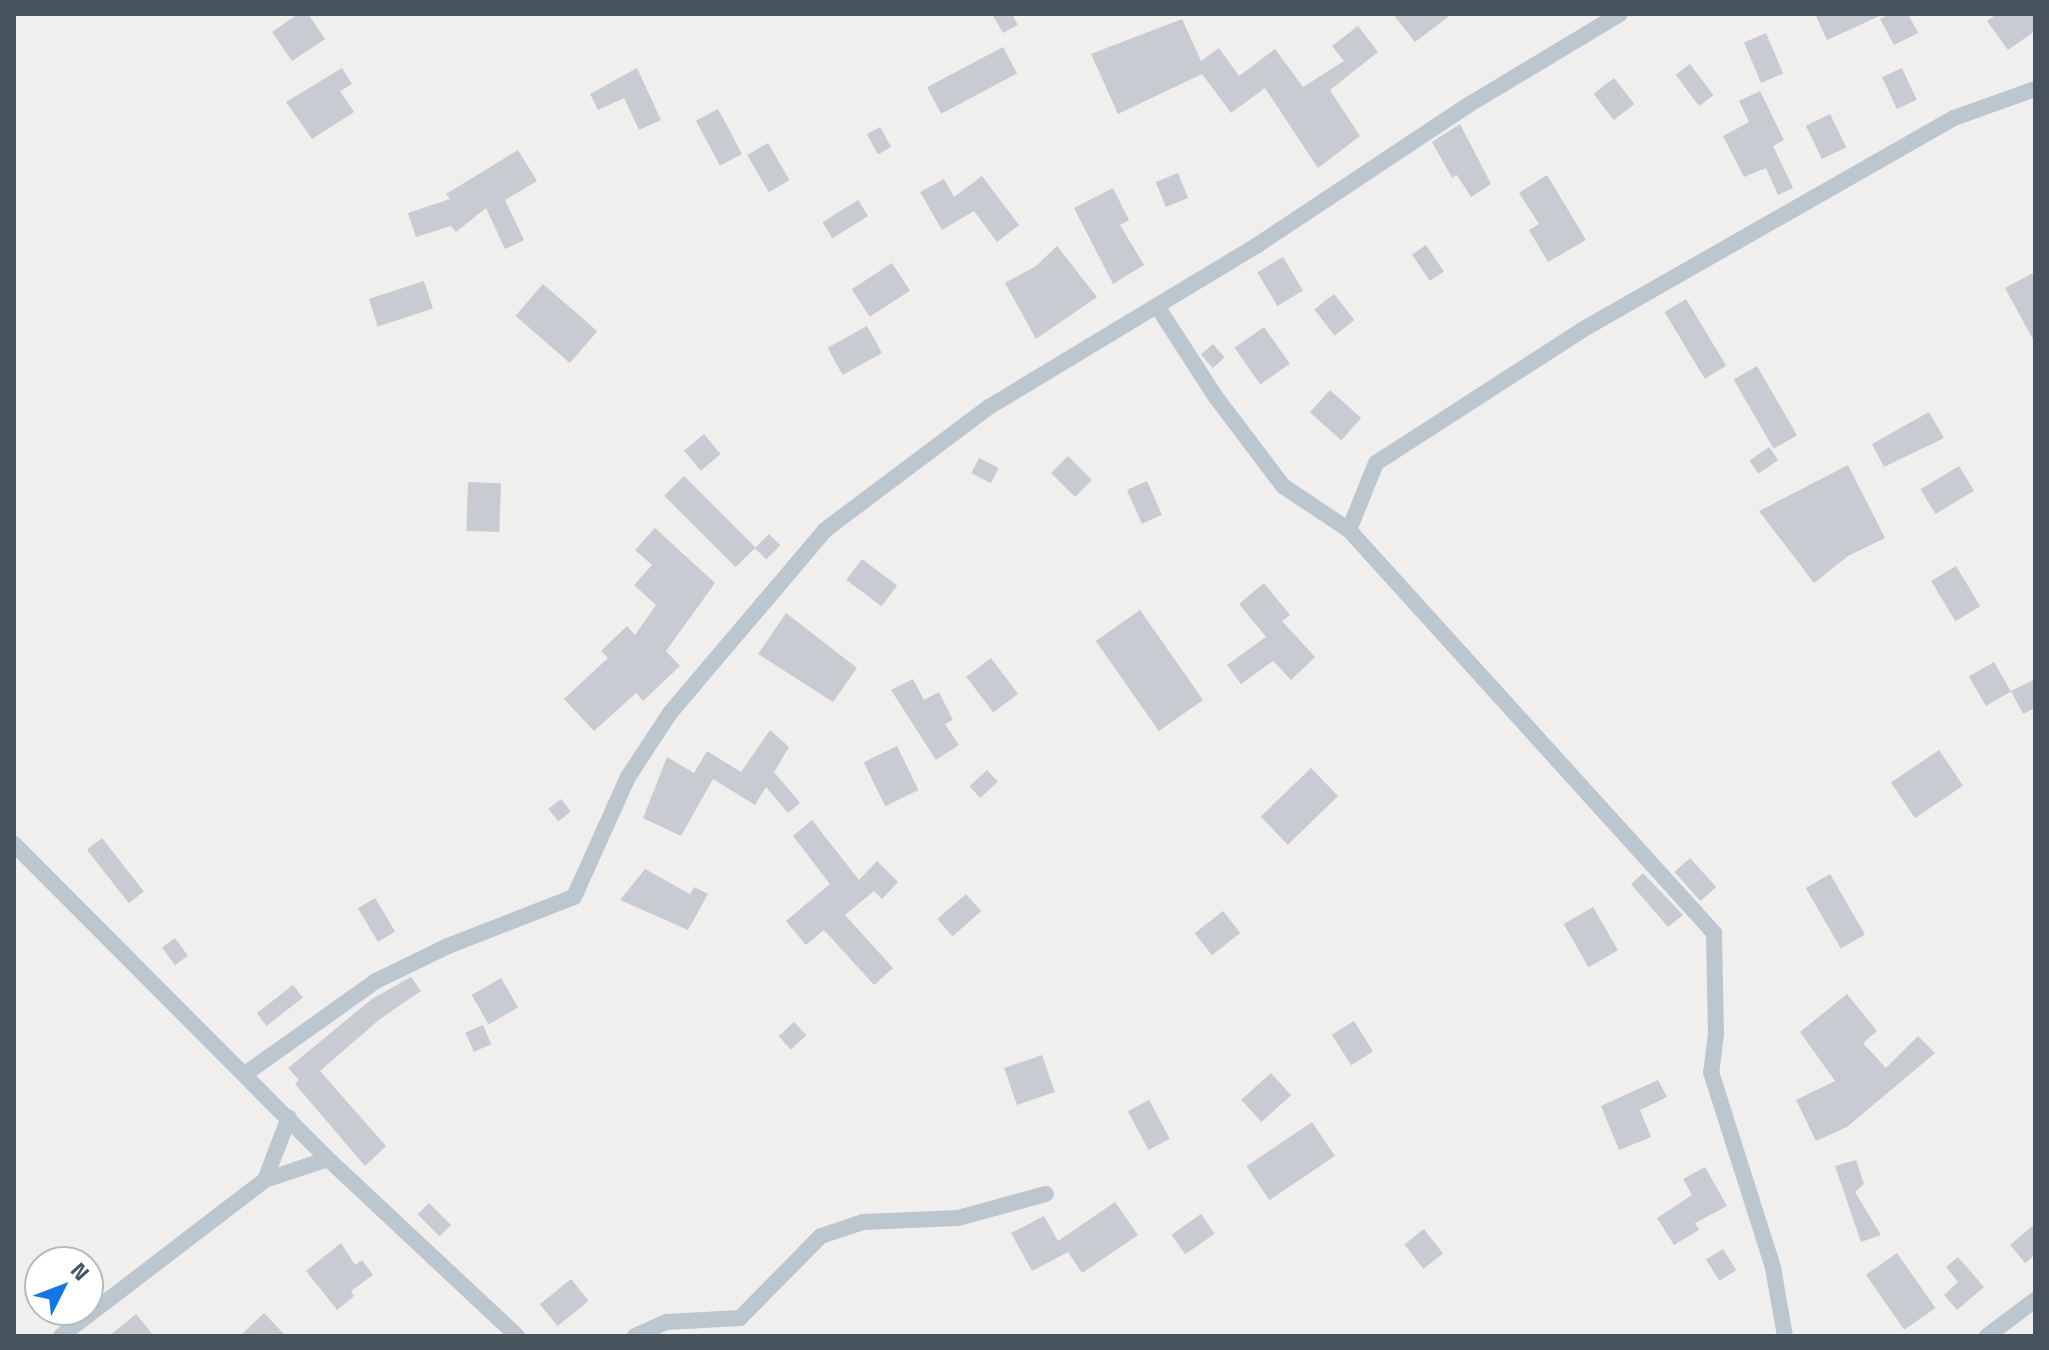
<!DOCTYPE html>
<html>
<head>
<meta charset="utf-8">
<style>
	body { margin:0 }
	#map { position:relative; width:2049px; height:1350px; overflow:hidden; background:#f1eeee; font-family:"Titillium Web",sans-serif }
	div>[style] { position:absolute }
	.building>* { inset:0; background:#c8cbd1; transform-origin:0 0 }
	.street>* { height:16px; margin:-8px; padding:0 8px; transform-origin:8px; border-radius:8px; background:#bcc6ce }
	span { translate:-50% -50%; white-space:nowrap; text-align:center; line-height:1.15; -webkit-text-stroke:6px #fff; paint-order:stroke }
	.frame { position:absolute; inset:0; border:16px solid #46525c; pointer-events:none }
	.north { position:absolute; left:24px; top:1246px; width:80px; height:80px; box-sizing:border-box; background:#fff; border:2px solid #b5babe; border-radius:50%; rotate:48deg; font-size:22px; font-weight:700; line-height:32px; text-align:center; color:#46525c }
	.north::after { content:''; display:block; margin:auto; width:28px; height:36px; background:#1476e6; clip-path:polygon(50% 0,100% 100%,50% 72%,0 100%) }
</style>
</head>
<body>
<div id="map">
	<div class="building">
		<i style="clip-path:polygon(298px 14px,308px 14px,325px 39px,292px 61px,272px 32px)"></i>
		<i style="clip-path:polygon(992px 14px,1012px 14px,1018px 25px,1003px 33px)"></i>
		<i style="clip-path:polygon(1393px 14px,1452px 14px,1415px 42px)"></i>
		<i style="clip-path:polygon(1815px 14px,1884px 14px,1827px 40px)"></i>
		<i style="clip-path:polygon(1890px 14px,1908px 14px,1918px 33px,1894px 45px,1880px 19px)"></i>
		<i style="clip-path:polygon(1997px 14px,2035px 14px,2035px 31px,2008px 50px,1987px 21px)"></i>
		<i style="clip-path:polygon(1182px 19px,1201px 61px,1219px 48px,1239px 76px,1275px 49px,1303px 87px,1344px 61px,1332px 46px,1358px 26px,1378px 52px,1330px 90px,1360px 136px,1318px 168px,1265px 88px,1231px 113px,1202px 74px,1118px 114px,1091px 54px)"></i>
		<i style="left:1766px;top:33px;width:44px;height:24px;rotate:67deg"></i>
		<i style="left:1003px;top:47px;width:30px;height:86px;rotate:62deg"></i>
		<i style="left:1690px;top:64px;width:39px;height:18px;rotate:53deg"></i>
		<i style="clip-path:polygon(342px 68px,352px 84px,340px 91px,354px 112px,312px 139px,286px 102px)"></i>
		<i style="clip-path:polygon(637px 68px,661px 120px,639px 130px,624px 98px,598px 110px,590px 94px)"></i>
		<i style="left:1902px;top:68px;width:35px;height:22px;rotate:65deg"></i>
		<i style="left:1614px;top:78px;width:33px;height:26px;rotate:52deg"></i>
		<i style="clip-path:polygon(1760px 91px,1784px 140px,1773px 146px,1793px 188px,1778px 195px,1766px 168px,1744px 177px,1723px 136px,1749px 122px,1739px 101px)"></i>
		<i style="left:718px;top:109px;width:51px;height:25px;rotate:62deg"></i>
		<i style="left:1830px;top:114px;width:37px;height:27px;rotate:64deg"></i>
		<i style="clip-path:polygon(1460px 124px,1491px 184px,1471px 197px,1457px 175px,1452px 178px,1432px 142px)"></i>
		<i style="left:880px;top:127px;width:23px;height:15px;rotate:61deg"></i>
		<i style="left:768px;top:143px;width:43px;height:24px;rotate:60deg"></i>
		<i style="clip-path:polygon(518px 150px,537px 181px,505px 200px,524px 240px,505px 249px,486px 208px,456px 232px,451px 226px,416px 237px,408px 213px,450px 199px,446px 194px)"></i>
		<i style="left:1178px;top:173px;width:27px;height:24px;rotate:68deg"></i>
		<i style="clip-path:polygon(1547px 175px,1586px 240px,1548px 262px,1529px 230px,1539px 224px,1519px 193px)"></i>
		<i style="clip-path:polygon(982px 176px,1019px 225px,997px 242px,974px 211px,942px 230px,920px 192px,944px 179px,954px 197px)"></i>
		<i style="clip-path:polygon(1113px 188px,1129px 220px,1120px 225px,1144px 265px,1113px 284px,1074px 208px)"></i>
		<i style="left:858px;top:200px;width:19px;height:42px;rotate:58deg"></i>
		<i style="left:1426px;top:245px;width:32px;height:17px;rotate:56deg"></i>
		<i style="clip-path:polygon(1057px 246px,1097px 297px,1036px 339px,1005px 283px,1036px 266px)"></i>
		<i style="left:1283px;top:257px;width:39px;height:30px;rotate:59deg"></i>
		<i style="left:892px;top:263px;width:33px;height:48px;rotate:57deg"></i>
		<i style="clip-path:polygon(2035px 272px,2035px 343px,2005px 288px)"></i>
		<i style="left:424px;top:281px;width:29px;height:58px;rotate:72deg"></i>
		<i style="left:543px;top:284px;width:72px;height:42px;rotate:41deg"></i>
		<i style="left:1334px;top:294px;width:33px;height:25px;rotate:52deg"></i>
		<i style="left:1686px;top:299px;width:78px;height:25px;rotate:59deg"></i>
		<i style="left:867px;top:326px;width:31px;height:45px;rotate:61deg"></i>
		<i style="left:1264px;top:327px;width:45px;height:36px;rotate:55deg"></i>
		<i style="left:1213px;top:344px;width:18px;height:16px;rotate:49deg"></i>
		<i style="left:1757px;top:366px;width:80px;height:27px;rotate:60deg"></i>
		<i style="left:1330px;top:390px;width:42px;height:30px;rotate:42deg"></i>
		<i style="clip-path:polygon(1929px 412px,1944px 438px,1884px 467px,1872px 444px)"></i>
		<i style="left:704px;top:434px;width:26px;height:26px;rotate:50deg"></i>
		<i style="left:1769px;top:447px;width:16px;height:24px;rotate:55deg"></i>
		<i style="left:1068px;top:456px;width:34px;height:24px;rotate:45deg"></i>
		<i style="left:979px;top:458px;width:22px;height:17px;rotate:27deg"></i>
		<i style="clip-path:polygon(1848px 465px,1885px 538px,1848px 556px,1814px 583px,1759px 511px)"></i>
		<i style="left:1959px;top:466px;width:29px;height:45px;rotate:59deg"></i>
		<i style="left:684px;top:476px;width:101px;height:28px;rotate:45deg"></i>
		<i style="left:1147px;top:481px;width:37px;height:22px;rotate:66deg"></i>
		<i style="left:468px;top:482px;width:33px;height:49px;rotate:2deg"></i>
		<i style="clip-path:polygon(655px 528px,715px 583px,666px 651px,680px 666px,643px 701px,636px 693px,594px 731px,564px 699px,608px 658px,601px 651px,627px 626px,635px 635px,656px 605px,634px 585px,652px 565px,635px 550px)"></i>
		<i style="left:769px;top:534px;width:16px;height:20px;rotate:45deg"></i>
		<i style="left:862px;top:559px;width:44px;height:26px;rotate:37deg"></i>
		<i style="left:1956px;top:566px;width:47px;height:29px;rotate:59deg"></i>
		<i style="clip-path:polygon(1264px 583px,1290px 615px,1282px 621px,1315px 657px,1291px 680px,1273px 661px,1241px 684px,1227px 665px,1266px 637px,1239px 604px)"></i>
		<i style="left:1140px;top:610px;width:110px;height:54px;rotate:55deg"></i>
		<i style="clip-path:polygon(786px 613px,857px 668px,833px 702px,758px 654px)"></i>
		<i style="left:991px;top:658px;width:45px;height:31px;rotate:53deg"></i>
		<i style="left:1994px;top:662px;width:34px;height:29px;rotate:60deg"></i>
		<i style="clip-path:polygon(913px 679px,924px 700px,939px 692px,953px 720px,945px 724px,959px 745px,936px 760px,891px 690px)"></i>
		<i style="clip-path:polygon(2035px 679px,2035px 708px,2023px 714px,2011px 691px)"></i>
		<i style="clip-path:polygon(770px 730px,789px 747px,774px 772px,800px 803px,788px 813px,766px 787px,755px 805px,713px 779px,681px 836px,643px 818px,667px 757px,694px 773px,707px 751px,741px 772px)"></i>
		<i style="left:897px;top:746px;width:49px;height:37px;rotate:64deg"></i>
		<i style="left:1939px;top:750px;width:43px;height:58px;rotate:56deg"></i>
		<i style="left:1311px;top:768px;width:39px;height:70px;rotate:46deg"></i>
		<i style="left:987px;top:770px;width:16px;height:24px;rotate:47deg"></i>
		<i style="left:561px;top:799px;width:16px;height:16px;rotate:52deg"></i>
		<i style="clip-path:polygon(812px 820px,859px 880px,877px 861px,898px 882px,882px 899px,874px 891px,845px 915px,893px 968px,874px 985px,824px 930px,806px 945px,786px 921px,830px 884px,793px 836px)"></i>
		<i style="left:102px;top:838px;width:68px;height:19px;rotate:52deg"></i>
		<i style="left:1690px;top:858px;width:39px;height:21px;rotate:48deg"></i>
		<i style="clip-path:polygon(645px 869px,690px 894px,694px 887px,708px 894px,688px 930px,620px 900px)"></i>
		<i style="clip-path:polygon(1643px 873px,1683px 915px,1668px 927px,1631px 884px)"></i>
		<i style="left:1830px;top:874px;width:70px;height:28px;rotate:60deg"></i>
		<i style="left:966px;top:894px;width:23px;height:38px;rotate:49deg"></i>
		<i style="left:375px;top:898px;width:39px;height:20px;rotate:59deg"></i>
		<i style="left:1593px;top:907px;width:50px;height:34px;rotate:60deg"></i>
		<i style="left:1223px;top:911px;width:28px;height:36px;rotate:52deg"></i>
		<i style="left:175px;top:938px;width:22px;height:16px;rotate:54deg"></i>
		<i style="clip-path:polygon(411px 977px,421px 991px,380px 1019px,320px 1071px,386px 1146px,365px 1166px,295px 1084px,299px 1080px,288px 1068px,372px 999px)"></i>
		<i style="left:501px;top:978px;width:34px;height:34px;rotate:60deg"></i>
		<i style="left:293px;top:985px;width:16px;height:46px;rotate:52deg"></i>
		<i style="clip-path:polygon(1847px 994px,1877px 1031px,1863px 1043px,1886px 1068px,1918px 1036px,1935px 1053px,1847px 1127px,1816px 1141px,1796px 1100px,1835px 1081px,1800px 1032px)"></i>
		<i style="left:1354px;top:1021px;width:36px;height:26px;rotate:58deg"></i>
		<i style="left:794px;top:1022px;width:18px;height:21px;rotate:47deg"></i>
		<i style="left:483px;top:1025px;width:21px;height:19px;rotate:67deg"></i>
		<i style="left:1042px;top:1055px;width:39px;height:40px;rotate:71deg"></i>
		<i style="left:1271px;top:1073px;width:30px;height:40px;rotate:48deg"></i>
		<i style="clip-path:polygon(1658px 1080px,1667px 1097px,1640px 1110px,1651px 1137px,1619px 1150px,1601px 1106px)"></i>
		<i style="left:1149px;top:1100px;width:44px;height:24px;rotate:62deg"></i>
		<i style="left:1312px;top:1122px;width:41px;height:79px;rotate:56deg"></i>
		<i style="clip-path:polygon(1856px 1160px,1864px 1184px,1855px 1192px,1881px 1235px,1861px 1242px,1835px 1166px)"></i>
		<i style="clip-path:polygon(1705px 1167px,1727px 1206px,1695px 1223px,1699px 1230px,1674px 1245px,1657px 1218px,1692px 1195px,1683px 1179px)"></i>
		<i style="clip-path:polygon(1115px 1202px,1138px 1235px,1082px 1273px,1068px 1252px,1032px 1271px,1011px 1233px,1044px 1216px,1058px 1241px)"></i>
		<i style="left:429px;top:1203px;width:31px;height:16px;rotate:45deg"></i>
		<i style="left:1201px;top:1214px;width:24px;height:36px;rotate:55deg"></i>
		<i style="clip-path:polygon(2035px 1224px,2035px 1255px,2025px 1263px,2010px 1245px)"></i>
		<i style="left:1424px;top:1229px;width:31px;height:25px;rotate:52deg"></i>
		<i style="clip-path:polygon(341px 1243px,355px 1265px,362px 1260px,373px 1275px,351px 1291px,354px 1296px,337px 1310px,306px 1271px)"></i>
		<i style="left:1723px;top:1249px;width:25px;height:20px;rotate:58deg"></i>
		<i style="left:1897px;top:1253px;width:67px;height:38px;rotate:55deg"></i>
		<i style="clip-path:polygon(1958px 1257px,1984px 1287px,1957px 1310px,1944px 1295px,1958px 1282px,1946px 1267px)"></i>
		<i style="left:571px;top:1279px;width:28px;height:40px;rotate:51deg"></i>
		<i style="clip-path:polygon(264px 1313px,286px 1336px,240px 1336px)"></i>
		<i style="clip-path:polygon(136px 1314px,154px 1336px,109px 1336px)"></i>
	</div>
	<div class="street">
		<i style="left:1157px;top:306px;width:107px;rotate:57.2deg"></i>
		<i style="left:1215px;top:396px;width:113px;rotate:52.9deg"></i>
		<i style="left:1283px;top:486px;width:79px;rotate:33.7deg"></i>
		<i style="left:1349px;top:530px;width:544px;rotate:47.83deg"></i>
		<i style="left:1714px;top:933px;width:101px;rotate:88.9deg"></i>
		<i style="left:1716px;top:1034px;width:38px;rotate:97deg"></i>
		<i style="left:1711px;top:1072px;width:206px;rotate:72.4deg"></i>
		<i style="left:1773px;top:1268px;width:69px;rotate:80deg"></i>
		<i style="left:1349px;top:530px;width:72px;rotate:-68.1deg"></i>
		<i style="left:1376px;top:463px;width:245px;rotate:-32.8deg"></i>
		<i style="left:1582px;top:330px;width:428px;rotate:-29.7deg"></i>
		<i style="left:1954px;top:118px;width:86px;rotate:-19.7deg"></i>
		<i style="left:14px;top:844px;width:445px;rotate:45.1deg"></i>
		<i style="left:328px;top:1159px;width:259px;rotate:43.1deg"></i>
		<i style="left:245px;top:1074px;width:161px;rotate:-35.4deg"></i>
		<i style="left:376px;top:981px;width:80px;rotate:-25.9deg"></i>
		<i style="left:448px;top:946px;width:135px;rotate:-21.3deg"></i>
		<i style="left:574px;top:897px;width:132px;rotate:-65.8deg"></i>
		<i style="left:628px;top:777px;width:77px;rotate:-56.7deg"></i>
		<i style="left:670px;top:713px;width:240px;rotate:-49.7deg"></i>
		<i style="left:825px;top:530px;width:205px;rotate:-36.9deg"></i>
		<i style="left:989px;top:407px;width:315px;rotate:-31.1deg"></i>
		<i style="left:1259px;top:244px;width:253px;rotate:-33.6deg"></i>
		<i style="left:1470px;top:104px;width:175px;rotate:-31deg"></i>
		<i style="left:265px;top:1180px;width:67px;rotate:-69.1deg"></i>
		<i style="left:61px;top:1336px;width:257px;rotate:-37.4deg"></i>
		<i style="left:265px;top:1180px;width:66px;rotate:-18.4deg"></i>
		<i style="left:635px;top:1336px;width:35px;rotate:-24deg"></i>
		<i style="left:667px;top:1322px;width:73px;rotate:-3.1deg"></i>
		<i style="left:740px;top:1318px;width:115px;rotate:-45.4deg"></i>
		<i style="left:821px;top:1236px;width:44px;rotate:-18.4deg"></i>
		<i style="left:863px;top:1222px;width:95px;rotate:-2.4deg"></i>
		<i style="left:958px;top:1218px;width:91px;rotate:-15.3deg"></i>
		<i style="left:1987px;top:1336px;width:60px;rotate:-36.9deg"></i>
	</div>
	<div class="frame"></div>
	<div class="north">N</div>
</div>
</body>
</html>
